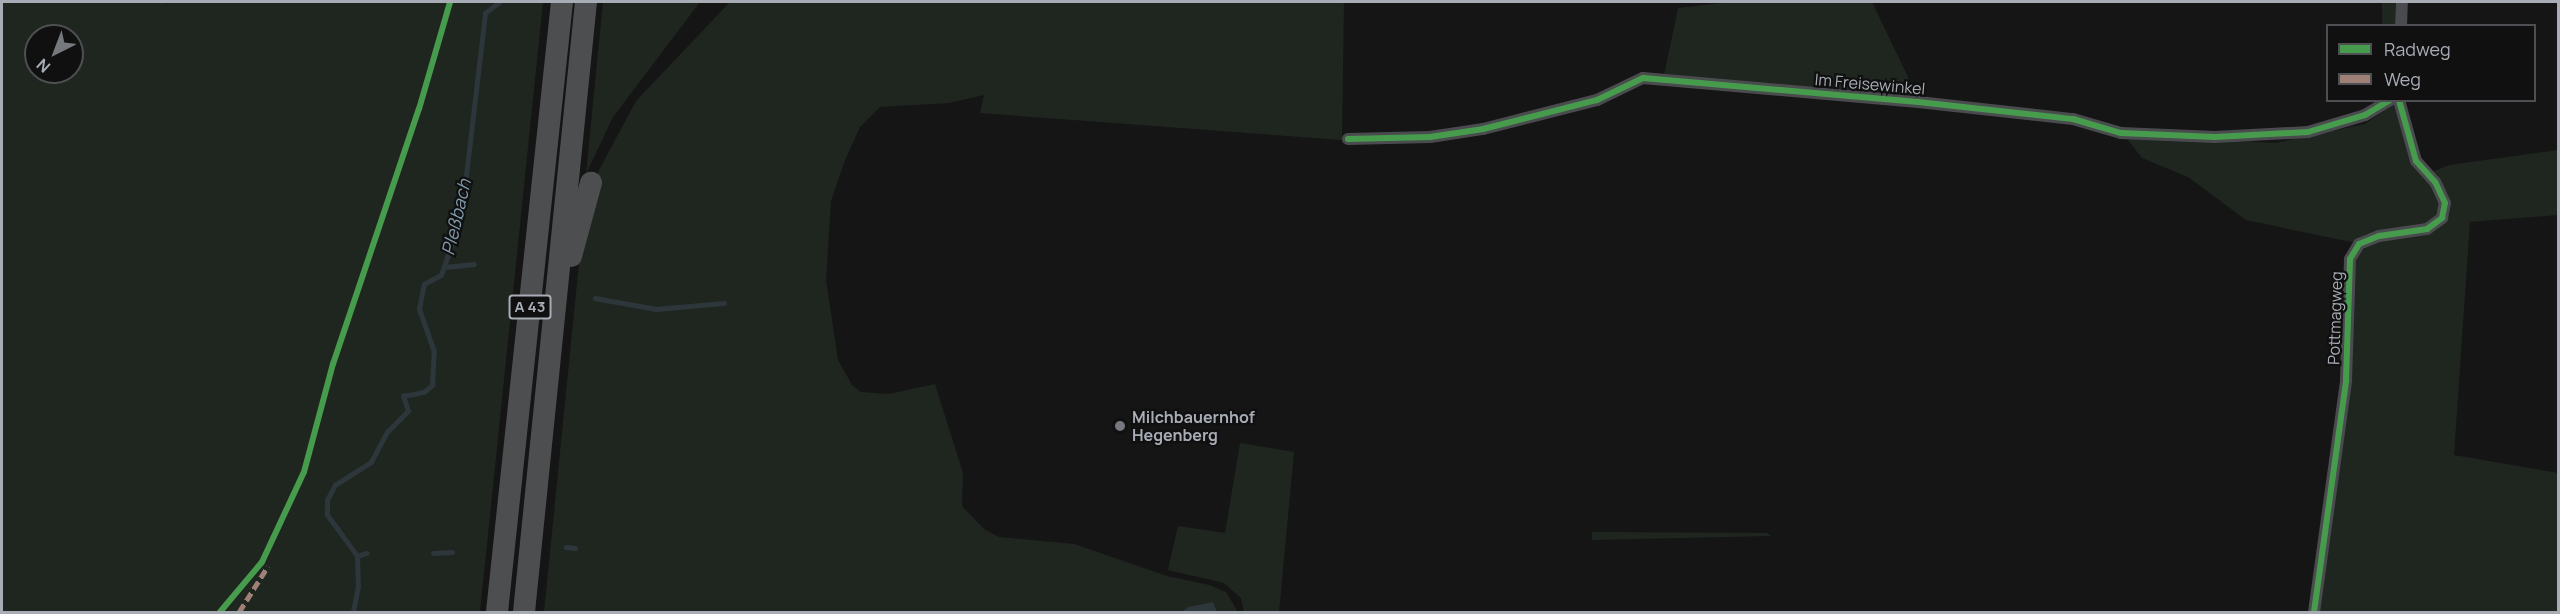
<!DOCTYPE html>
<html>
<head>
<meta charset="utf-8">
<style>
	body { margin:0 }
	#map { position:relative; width:2560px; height:614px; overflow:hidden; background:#151516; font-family:Manrope,sans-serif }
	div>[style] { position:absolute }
	.green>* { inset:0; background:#1f2620; transform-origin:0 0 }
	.water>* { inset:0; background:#2d363a }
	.stream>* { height:4.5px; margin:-2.25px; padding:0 2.25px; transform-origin:2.25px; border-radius:2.25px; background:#2d363a }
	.street>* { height:12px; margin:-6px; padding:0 6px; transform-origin:6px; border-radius:6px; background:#4a4b4e }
	.highway>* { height:22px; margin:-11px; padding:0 11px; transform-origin:11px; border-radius:11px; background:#4c4e50 }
	.quiet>* { height:4.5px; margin-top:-2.25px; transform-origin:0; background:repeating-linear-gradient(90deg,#9e8076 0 9px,transparent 0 13.5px) }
	.cycleway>* { height:6px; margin:-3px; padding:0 3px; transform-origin:3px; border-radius:3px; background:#469c4c }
	.dots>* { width:16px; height:16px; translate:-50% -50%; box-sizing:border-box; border:3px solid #101011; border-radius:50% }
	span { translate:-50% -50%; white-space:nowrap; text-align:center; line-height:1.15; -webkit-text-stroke:4.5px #101011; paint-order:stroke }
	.shield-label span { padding:2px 4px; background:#101011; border:2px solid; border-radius:4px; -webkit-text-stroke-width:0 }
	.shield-label { font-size:15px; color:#a8adb5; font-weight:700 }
	.street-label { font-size:16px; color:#a8adb5 }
	.poi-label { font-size:16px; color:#a8adb5; font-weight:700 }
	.left { translate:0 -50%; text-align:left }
	.water-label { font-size:18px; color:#819dae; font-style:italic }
	.frame { position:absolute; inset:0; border:3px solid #a8adb5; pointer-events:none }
	.legend { position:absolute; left:2326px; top:24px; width:210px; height:78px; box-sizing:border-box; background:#101011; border:2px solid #4d4f53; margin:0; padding:8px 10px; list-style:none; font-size:18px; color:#a8adb5 }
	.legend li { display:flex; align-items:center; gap:12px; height:30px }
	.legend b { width:30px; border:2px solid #4d4f53 }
	.north { position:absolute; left:24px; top:24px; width:60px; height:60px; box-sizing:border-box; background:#101011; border:2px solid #4d4f53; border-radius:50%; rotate:222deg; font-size:16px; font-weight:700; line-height:24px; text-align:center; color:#a8adb5 }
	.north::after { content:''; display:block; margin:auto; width:21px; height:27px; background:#75787d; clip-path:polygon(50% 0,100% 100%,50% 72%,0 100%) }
</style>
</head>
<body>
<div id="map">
	<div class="green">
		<i style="clip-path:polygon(evenodd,2px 2px,167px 2px,165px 6px,168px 2px,543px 2px,480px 612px,2px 612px,2px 2px,36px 36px,72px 36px,72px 72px,36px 72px,36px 36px)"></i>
		<i style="clip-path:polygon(603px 2px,700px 2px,613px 117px,586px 174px)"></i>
		<i style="clip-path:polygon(730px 2px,1456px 2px,1344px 3px,1342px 140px,980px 113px,984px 95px,949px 103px,880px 107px,860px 127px,845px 160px,831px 201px,826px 280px,838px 360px,852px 385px,861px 392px,889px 394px,935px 384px,963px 473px,962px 506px,984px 529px,999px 537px,1074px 544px,1167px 576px,1209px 585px,1226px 592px,1238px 612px,544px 612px,582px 233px,599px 170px,636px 101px)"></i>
		<i style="clip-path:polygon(1730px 2px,1872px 2px,1909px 79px,1910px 96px,1664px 75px,1678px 8px)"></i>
		<i style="left:2382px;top:2px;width:13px;height:23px"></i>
		<i style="clip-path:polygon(2398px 101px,2422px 164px,2430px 173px,2449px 165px,2558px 150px,2558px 215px,2470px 222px,2454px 455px,2558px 473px,2558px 612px,2317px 612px,2355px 266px,2359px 251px,2370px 246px,2246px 220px,2188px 177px,2142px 158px,2124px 135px,2276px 143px,2365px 124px)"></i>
		<i style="clip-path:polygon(1240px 443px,1294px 452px,1279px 612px,1244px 612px,1241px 598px,1224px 583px,1168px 570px,1178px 526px,1225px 533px)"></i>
		<i style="clip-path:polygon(1592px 532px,1767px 533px,1771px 536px,1592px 540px)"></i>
	</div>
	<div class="water">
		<i style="clip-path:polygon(1213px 602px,1217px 612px,1182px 612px,1188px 607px)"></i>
	</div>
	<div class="stream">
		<i style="left:445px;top:267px;width:29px;rotate:-6deg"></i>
		<i style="left:595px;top:298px;width:62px;rotate:10.2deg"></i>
		<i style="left:656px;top:309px;width:68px;rotate:-5deg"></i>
		<i style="left:566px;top:547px;width:9px;rotate:6deg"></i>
		<i style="left:433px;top:553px;width:19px;rotate:-3deg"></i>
		<i style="left:357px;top:556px;width:10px;rotate:-17deg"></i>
		<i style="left:353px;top:612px;width:25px;rotate:-79deg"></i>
		<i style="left:358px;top:587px;width:31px;rotate:-92deg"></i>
		<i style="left:357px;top:556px;width:51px;rotate:-126.2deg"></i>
		<i style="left:327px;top:515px;width:15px;rotate:-90deg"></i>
		<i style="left:327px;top:500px;width:17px;rotate:-62deg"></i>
		<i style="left:335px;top:485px;width:43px;rotate:-32.6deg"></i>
		<i style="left:371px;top:462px;width:34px;rotate:-62deg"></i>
		<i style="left:387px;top:432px;width:30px;rotate:-45deg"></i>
		<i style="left:408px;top:411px;width:16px;rotate:-108deg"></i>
		<i style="left:403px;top:396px;width:21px;rotate:-11deg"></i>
		<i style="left:424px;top:392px;width:11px;rotate:-41deg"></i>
		<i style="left:432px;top:385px;width:33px;rotate:-87deg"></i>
		<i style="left:434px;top:352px;width:46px;rotate:-109.2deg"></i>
		<i style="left:419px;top:309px;width:25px;rotate:-79deg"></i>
		<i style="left:424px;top:284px;width:19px;rotate:-28deg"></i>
		<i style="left:441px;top:275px;width:42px;rotate:-70.7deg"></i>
		<i style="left:455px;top:235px;width:35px;rotate:-77deg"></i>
		<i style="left:463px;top:201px;width:189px;rotate:-83.3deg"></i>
		<i style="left:485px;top:13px;width:18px;rotate:-38deg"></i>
	</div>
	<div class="street">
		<i style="left:2401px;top:26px;width:24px;rotate:-88deg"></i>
		<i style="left:1348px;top:139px;width:82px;rotate:-1.4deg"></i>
		<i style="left:1430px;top:137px;width:54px;rotate:-8.6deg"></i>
		<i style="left:1483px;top:129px;width:118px;rotate:-14.3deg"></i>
		<i style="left:1597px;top:100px;width:51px;rotate:-25.6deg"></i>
		<i style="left:1643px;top:78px;width:276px;rotate:5deg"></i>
		<i style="left:1918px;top:102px;width:156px;rotate:6.3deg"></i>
		<i style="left:2073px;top:119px;width:50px;rotate:16.3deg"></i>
		<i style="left:2121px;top:133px;width:94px;rotate:2.4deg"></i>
		<i style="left:2215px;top:137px;width:93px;rotate:-3.1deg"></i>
		<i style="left:2308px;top:132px;width:59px;rotate:-16.6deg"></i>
		<i style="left:2365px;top:115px;width:29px;rotate:-31deg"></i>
		<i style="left:2314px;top:612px;width:234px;rotate:-82.1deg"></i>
		<i style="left:2346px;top:380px;width:121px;rotate:-88.1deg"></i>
		<i style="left:2350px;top:259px;width:17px;rotate:-59deg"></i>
		<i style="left:2359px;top:244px;width:22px;rotate:-22deg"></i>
		<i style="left:2379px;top:236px;width:49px;rotate:-8.3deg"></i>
		<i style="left:2427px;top:229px;width:19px;rotate:-36deg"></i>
		<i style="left:2442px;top:218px;width:15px;rotate:-79deg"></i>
		<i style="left:2445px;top:203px;width:23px;rotate:-115deg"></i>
		<i style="left:2435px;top:182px;width:28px;rotate:-132deg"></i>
		<i style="left:2416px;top:161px;width:63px;rotate:-105.6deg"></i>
	</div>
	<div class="highway">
		<i style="left:571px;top:256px;width:76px;rotate:-74.7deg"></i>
		<i style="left:497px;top:612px;width:613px;rotate:-83.92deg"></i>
		<i style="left:524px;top:612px;width:613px;rotate:-84.2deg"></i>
	</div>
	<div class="quiet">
		<i style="left:239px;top:612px;width:54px;rotate:-57.8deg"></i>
	</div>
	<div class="cycleway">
		<i style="left:1348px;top:139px;width:82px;rotate:-1.4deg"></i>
		<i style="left:1430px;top:137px;width:54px;rotate:-8.6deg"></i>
		<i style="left:1483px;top:129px;width:118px;rotate:-14.3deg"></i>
		<i style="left:1597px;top:100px;width:51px;rotate:-25.6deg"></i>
		<i style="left:1643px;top:78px;width:276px;rotate:5deg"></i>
		<i style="left:1918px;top:102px;width:156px;rotate:6.3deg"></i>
		<i style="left:2073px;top:119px;width:50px;rotate:16.3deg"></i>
		<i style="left:2121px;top:133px;width:94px;rotate:2.4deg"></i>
		<i style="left:2215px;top:137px;width:93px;rotate:-3.1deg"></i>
		<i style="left:2308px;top:132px;width:59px;rotate:-16.6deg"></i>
		<i style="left:2365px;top:115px;width:29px;rotate:-31deg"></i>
		<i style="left:220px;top:612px;width:65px;rotate:-50deg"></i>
		<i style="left:262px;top:562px;width:99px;rotate:-65deg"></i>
		<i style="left:304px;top:472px;width:112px;rotate:-75deg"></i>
		<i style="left:333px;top:364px;width:269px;rotate:-71.4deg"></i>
		<i style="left:419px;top:109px;width:111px;rotate:-73.8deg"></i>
		<i style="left:2314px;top:612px;width:234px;rotate:-82.1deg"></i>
		<i style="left:2346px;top:380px;width:121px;rotate:-88.1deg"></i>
		<i style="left:2350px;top:259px;width:17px;rotate:-59deg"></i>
		<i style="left:2359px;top:244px;width:22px;rotate:-22deg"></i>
		<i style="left:2379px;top:236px;width:49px;rotate:-8.3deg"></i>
		<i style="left:2427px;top:229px;width:19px;rotate:-36deg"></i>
		<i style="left:2442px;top:218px;width:15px;rotate:-79deg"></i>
		<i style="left:2445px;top:203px;width:23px;rotate:-115deg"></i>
		<i style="left:2435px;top:182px;width:28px;rotate:-132deg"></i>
		<i style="left:2416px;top:161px;width:63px;rotate:-105.6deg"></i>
	</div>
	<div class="dots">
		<i style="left:1120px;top:426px;background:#75787d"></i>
	</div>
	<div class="shield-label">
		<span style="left:530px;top:307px">A 43</span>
	</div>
	<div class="street-label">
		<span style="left:1870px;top:84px;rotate:5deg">Im Freisewinkel</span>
		<span style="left:2335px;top:318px;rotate:-88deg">Pottmagweg</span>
	</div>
	<div class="poi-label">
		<span class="left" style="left:1132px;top:426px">Milchbauernhof<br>Hegenberg</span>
	</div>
	<div class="water-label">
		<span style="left:456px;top:217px;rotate:-77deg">Pleßbach</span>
	</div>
	<div class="frame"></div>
	<ul class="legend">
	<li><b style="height:8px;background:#469c4c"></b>Radweg</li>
	<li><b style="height:8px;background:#9e8076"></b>Weg</li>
	</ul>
	<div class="north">N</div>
</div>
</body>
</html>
